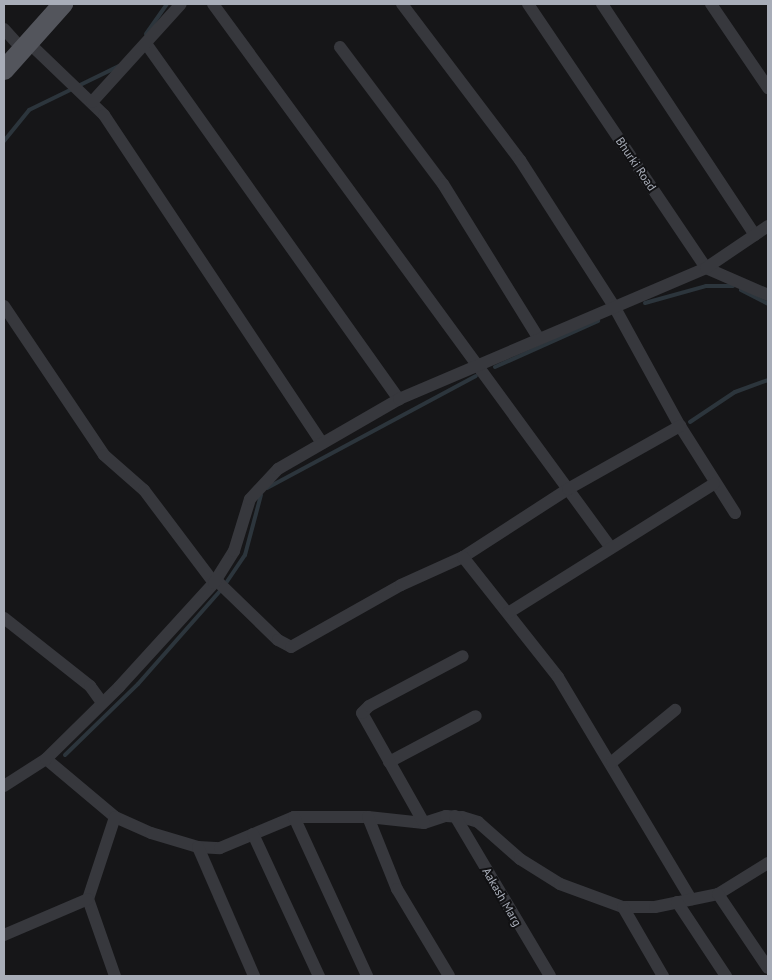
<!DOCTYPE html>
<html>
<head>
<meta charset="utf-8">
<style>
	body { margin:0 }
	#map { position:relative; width:772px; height:980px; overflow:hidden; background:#161618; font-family:"PT Sans",sans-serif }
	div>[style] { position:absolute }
	.stream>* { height:4px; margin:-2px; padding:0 2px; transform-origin:2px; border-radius:2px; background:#2c353c }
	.minor>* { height:12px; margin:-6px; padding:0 6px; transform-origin:6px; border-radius:6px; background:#37383d }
	.primary>* { height:20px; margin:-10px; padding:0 10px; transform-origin:10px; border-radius:10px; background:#53555c }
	span { translate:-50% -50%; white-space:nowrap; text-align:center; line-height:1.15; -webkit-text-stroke:4px #111113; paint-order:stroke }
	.street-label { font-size:12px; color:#a8adb8 }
	.frame { position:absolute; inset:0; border:5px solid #a8adb8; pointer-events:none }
</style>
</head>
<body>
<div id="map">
	<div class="stream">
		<i style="left:146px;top:34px;width:37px;rotate:-55deg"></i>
		<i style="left:78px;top:86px;width:46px;rotate:-26deg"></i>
		<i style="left:4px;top:141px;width:40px;rotate:-51deg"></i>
		<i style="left:29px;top:110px;width:48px;rotate:-26deg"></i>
		<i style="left:741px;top:290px;width:30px;rotate:27deg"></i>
		<i style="left:645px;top:303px;width:63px;rotate:-15.6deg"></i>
		<i style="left:706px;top:286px;width:27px"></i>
		<i style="left:495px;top:367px;width:113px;rotate:-24.1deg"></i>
		<i style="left:690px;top:422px;width:54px;rotate:-33.7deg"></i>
		<i style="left:735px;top:392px;width:35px;rotate:-20deg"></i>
		<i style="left:267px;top:488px;width:237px;rotate:-28.2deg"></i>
		<i style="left:226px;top:583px;width:34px;rotate:-56deg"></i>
		<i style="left:245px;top:555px;width:62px;rotate:-75.1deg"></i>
		<i style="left:65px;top:755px;width:102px;rotate:-44.2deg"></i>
		<i style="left:138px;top:684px;width:124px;rotate:-48.6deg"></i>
	</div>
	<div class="minor">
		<i style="left:213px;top:4px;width:674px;rotate:53.81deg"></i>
		<i style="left:402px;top:4px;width:196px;rotate:52.9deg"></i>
		<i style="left:520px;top:160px;width:176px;rotate:57.3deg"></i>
		<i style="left:615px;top:308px;width:135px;rotate:61.2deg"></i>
		<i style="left:680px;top:426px;width:103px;rotate:57.7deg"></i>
		<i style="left:528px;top:4px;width:318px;rotate:56deg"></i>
		<i style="left:706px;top:268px;width:68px;rotate:23.5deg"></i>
		<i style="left:602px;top:4px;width:277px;rotate:56.5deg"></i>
		<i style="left:711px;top:4px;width:102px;rotate:55.8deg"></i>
		<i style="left:4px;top:29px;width:28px;rotate:48deg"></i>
		<i style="left:29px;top:43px;width:104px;rotate:43.8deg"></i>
		<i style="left:104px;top:115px;width:394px;rotate:56.4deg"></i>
		<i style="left:147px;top:45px;width:435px;rotate:54.6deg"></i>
		<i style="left:340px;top:47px;width:171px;rotate:53.1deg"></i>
		<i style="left:443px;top:184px;width:180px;rotate:58.2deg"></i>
		<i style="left:92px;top:102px;width:132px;rotate:-47.8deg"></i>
		<i style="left:4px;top:306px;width:179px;rotate:56.1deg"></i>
		<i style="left:104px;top:455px;width:53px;rotate:41.2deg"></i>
		<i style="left:144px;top:490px;width:116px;rotate:53deg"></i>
		<i style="left:463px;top:557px;width:125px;rotate:-32.9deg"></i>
		<i style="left:568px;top:489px;width:129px;rotate:-29.4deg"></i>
		<i style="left:216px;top:580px;width:86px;rotate:44.1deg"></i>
		<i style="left:278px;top:640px;width:15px;rotate:28deg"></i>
		<i style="left:291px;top:647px;width:126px;rotate:-29.4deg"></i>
		<i style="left:401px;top:585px;width:68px;rotate:-24.3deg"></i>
		<i style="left:463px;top:557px;width:153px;rotate:51.6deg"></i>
		<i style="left:558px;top:677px;width:259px;rotate:59.1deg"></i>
		<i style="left:508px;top:613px;width:243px;rotate:-32.1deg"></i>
		<i style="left:4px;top:618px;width:110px;rotate:38.3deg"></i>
		<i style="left:90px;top:686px;width:19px;rotate:54deg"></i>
		<i style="left:46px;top:759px;width:90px;rotate:40deg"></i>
		<i style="left:115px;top:817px;width:39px;rotate:24deg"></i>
		<i style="left:151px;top:833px;width:49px;rotate:16.6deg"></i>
		<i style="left:198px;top:847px;width:22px;rotate:3deg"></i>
		<i style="left:220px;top:848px;width:80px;rotate:-22.7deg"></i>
		<i style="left:294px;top:817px;width:74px"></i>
		<i style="left:368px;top:817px;width:56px;rotate:6.1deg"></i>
		<i style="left:424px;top:823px;width:23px;rotate:-18deg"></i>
		<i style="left:446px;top:816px;width:16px;rotate:4deg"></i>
		<i style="left:462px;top:817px;width:17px;rotate:17deg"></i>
		<i style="left:478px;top:822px;width:56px;rotate:41.4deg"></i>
		<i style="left:520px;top:859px;width:47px;rotate:32deg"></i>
		<i style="left:560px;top:884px;width:67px;rotate:20.1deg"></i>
		<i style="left:623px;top:907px;width:32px"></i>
		<i style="left:655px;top:907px;width:64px;rotate:-11.7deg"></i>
		<i style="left:718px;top:894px;width:59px;rotate:-31.8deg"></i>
		<i style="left:389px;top:762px;width:98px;rotate:-27.9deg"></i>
		<i style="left:612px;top:762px;width:82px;rotate:-39.5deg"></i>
		<i style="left:4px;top:786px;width:50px;rotate:-32.7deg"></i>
		<i style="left:46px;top:759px;width:103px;rotate:-44.6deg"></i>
		<i style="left:119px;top:687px;width:141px;rotate:-47.6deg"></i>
		<i style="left:214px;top:583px;width:38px;rotate:-58deg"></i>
		<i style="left:234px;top:551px;width:54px;rotate:-72.9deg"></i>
		<i style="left:250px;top:499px;width:41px;rotate:-47deg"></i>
		<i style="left:278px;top:469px;width:140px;rotate:-30deg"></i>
		<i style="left:399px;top:399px;width:334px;rotate:-23.1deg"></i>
		<i style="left:706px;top:268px;width:75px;rotate:-34.1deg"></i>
		<i style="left:455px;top:816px;width:186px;rotate:59.3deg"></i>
		<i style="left:115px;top:817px;width:86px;rotate:108.2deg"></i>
		<i style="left:88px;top:899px;width:82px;rotate:70.7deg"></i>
		<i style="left:294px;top:817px;width:175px;rotate:65.3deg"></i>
		<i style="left:368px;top:817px;width:78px;rotate:68.1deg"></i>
		<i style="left:397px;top:889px;width:101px;rotate:59.1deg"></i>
		<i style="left:424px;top:823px;width:126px;rotate:-119.4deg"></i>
		<i style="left:362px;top:713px;width:10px;rotate:-45deg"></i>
		<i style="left:369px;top:706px;width:106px;rotate:-28deg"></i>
		<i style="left:253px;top:834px;width:157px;rotate:65.1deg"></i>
		<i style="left:198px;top:847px;width:141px;rotate:66.5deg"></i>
		<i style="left:718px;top:894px;width:89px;rotate:56deg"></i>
		<i style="left:677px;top:902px;width:89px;rotate:56.5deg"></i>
		<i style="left:623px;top:907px;width:80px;rotate:59.9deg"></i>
		<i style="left:4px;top:935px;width:91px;rotate:-23.2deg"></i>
	</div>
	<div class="primary">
		<i style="left:4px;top:70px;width:89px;rotate:-48.2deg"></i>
	</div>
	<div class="street-label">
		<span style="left:636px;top:164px;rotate:56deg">Bhurki Road</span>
		<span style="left:502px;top:897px;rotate:60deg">Aakash Marg</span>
	</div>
	<div class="frame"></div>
</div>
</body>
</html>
